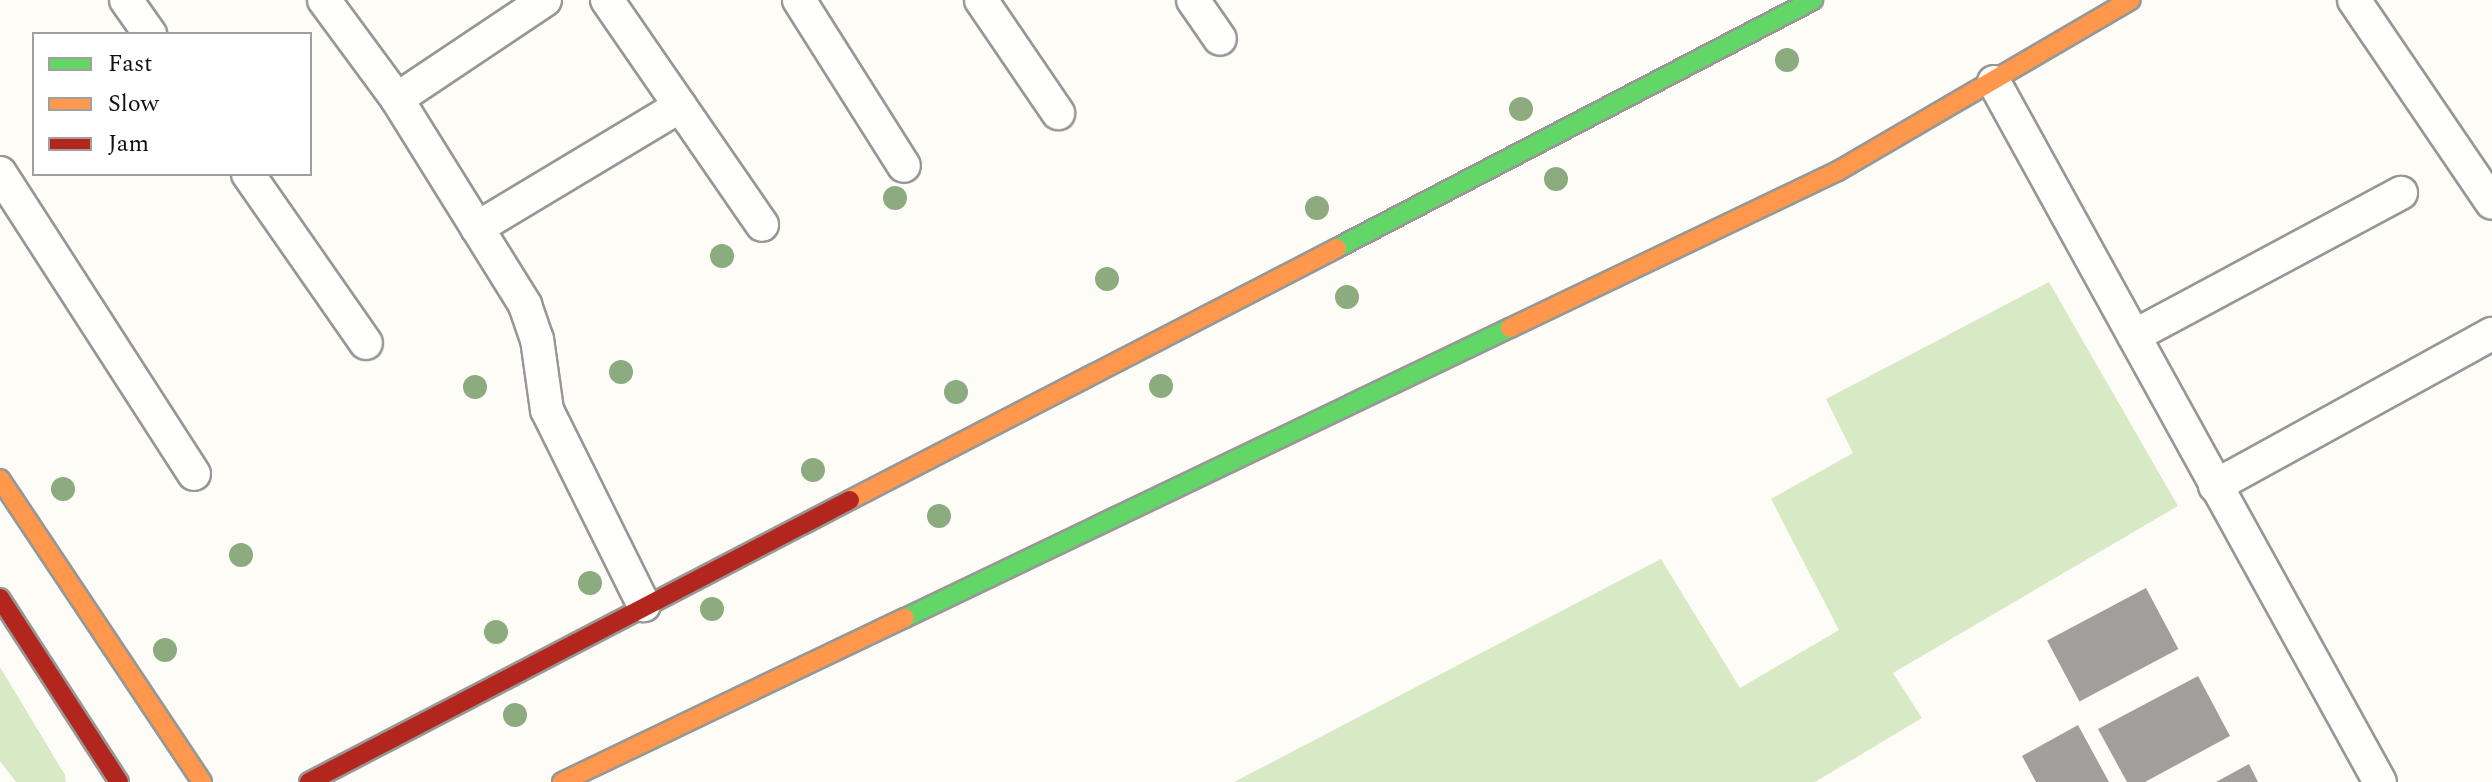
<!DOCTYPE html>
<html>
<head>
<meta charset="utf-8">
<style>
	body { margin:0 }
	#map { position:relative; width:2492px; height:782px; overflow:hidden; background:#fdfcf7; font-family:Spectral,serif }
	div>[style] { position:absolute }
	.forest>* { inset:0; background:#d8eac5 }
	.building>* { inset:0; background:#a19f9c; transform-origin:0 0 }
	.roads { filter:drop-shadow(2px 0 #979795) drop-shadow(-2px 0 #979795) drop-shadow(0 2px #979795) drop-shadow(0 -2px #979795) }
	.street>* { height:32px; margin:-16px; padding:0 16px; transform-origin:16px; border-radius:16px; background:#fffffe }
	.fast>* { height:18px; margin:-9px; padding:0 9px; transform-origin:9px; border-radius:9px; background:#63d668 }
	.slow>* { height:18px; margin:-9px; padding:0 9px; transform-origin:9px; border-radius:9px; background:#ff974d }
	.jam>* { height:18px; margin:-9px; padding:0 9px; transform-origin:9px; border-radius:9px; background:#b3261e }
	.trees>* { width:24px; height:24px; margin:-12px; border-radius:50%; background:#8cac80 }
	span { translate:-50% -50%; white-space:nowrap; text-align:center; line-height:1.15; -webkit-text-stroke:8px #fff; paint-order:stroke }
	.legend { position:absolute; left:32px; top:32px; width:280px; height:144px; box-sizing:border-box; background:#fff; border:2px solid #a0a0a0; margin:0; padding:10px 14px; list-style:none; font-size:24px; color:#111 }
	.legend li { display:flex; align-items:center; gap:16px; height:40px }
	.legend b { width:40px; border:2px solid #a0a0a0 }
</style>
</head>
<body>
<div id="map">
	<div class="forest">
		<i style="clip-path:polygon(2049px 282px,2178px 506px,1893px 673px,1922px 718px,1815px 782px,1234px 782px,1661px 559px,1740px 688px,1839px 630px,1771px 499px,1853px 453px,1826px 399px)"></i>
		<i style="clip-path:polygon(0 667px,65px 775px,66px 782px,16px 782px,0 761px)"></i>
	</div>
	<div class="building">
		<i style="left:2146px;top:588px;width:69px;height:112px;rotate:62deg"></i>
		<i style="clip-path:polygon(2198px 676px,2230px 736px,2145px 782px,2127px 782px,2098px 729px)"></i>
		<i style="clip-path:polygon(2078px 725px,2109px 782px,2036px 782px,2022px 756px)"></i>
		<i style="clip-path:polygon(2249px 764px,2258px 782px,2216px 782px)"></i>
	</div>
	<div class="roads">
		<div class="street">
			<i style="left:126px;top:0;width:42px;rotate:54.8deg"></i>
			<i style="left:324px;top:0;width:123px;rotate:53.6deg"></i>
			<i style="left:397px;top:99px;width:243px;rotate:58.1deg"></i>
			<i style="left:525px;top:305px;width:36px;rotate:71deg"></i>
			<i style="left:537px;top:339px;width:72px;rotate:82deg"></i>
			<i style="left:547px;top:410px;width:218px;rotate:63.6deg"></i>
			<i style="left:607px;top:0;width:273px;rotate:55.4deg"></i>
			<i style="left:799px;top:0;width:196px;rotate:57.7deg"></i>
			<i style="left:981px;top:0;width:137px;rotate:55.7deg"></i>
			<i style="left:1193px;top:0;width:47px;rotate:55.3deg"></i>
			<i style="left:2354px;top:0;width:245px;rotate:55.8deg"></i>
			<i style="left:1994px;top:82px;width:799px;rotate:61.13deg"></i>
			<i style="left:397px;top:99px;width:178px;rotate:-33.8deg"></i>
			<i style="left:0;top:173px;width:358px;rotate:57.2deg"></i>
			<i style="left:248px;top:174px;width:206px;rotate:55.1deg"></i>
			<i style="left:477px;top:228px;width:237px;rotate:-31deg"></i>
			<i style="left:2134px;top:336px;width:303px;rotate:-28.2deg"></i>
			<i style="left:2215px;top:486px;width:316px;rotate:-28.8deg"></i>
		</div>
		<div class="fast">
			<i style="left:1337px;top:248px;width:537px;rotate:-27.52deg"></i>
			<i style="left:905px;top:618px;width:671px;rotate:-25.61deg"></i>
		</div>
		<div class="slow">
			<i style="left:1510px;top:328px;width:364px;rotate:-25.6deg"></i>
			<i style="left:1838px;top:171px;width:339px;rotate:-30.3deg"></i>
			<i style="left:0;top:479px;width:364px;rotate:56.3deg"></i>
			<i style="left:850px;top:500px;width:548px;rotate:-27.36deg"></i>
			<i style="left:562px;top:782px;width:380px;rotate:-25.6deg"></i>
		</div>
		<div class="jam">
			<i style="left:0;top:598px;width:219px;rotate:57.1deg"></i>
			<i style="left:309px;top:782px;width:610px;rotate:-27.53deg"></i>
		</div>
	</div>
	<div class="trees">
		<i style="left:1787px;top:60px"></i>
		<i style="left:1521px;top:109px"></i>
		<i style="left:1556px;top:179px"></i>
		<i style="left:895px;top:198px"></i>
		<i style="left:1317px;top:208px"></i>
		<i style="left:722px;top:256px"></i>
		<i style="left:1107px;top:279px"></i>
		<i style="left:1347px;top:297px"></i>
		<i style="left:621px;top:372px"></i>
		<i style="left:1161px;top:386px"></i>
		<i style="left:475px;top:387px"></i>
		<i style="left:956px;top:392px"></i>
		<i style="left:813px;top:470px"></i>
		<i style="left:63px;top:489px"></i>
		<i style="left:939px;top:516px"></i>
		<i style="left:241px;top:555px"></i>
		<i style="left:590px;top:583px"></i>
		<i style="left:712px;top:609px"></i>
		<i style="left:496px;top:632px"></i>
		<i style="left:165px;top:650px"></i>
		<i style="left:515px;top:715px"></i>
	</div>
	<ul class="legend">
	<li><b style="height:10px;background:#63d668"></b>Fast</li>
	<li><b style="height:10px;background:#ff974d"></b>Slow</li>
	<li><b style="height:10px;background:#b3261e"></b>Jam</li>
	</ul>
</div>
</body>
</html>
